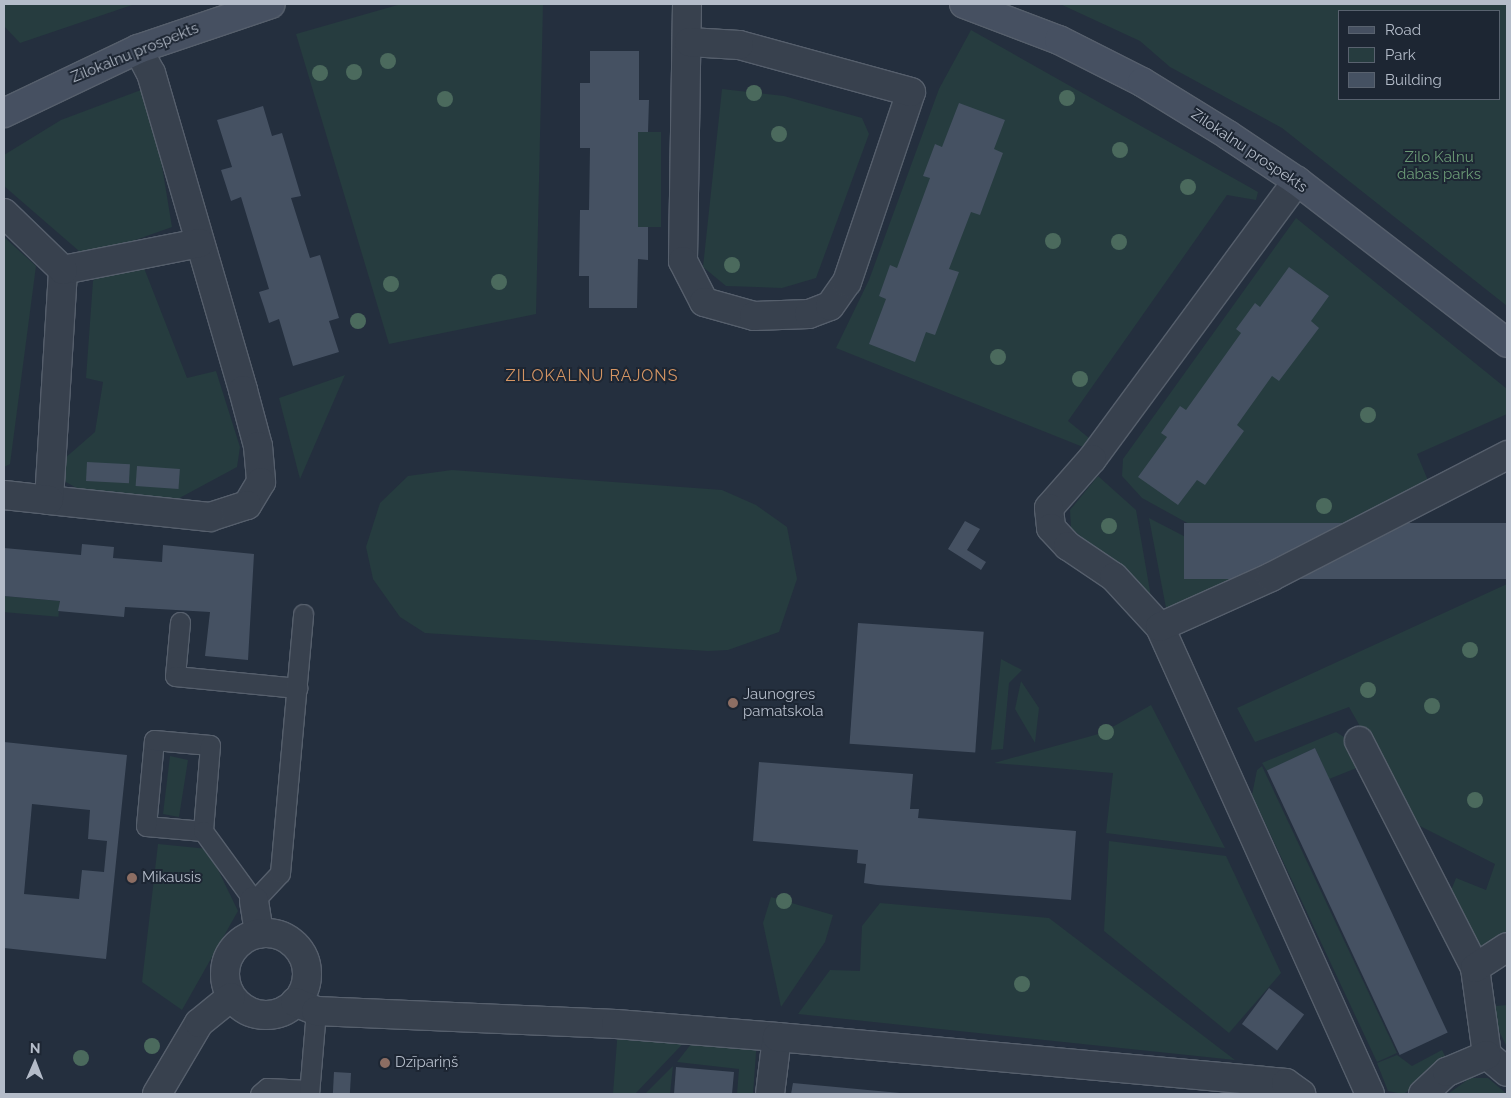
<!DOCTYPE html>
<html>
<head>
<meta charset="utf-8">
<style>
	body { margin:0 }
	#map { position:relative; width:1511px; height:1098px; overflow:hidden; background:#242f3e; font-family:Raleway,sans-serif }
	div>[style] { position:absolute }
	.green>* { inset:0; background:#263c3f; transform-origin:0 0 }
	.building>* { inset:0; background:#455162; transform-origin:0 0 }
	.roads { filter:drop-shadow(1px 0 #565f6c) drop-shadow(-1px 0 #565f6c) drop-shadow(0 1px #565f6c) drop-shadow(0 -1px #565f6c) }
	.lane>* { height:19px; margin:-9.5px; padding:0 9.5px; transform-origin:9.5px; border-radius:9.5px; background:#38414e }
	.street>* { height:28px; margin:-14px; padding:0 14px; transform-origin:14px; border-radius:14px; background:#38414e }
	.street>.ring { margin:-14px; padding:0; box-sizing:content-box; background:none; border:28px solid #38414e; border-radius:50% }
	.secondary>* { height:28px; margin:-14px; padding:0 14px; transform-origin:14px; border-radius:14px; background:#465061 }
	.trees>* { width:16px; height:16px; margin:-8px; border-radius:50%; background:#4b6a5d }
	.dots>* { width:14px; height:14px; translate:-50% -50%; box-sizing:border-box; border:2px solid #1d2633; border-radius:50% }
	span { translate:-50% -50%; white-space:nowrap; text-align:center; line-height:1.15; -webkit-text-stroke:4px #1d2633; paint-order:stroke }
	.street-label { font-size:15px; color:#b4bcc9 }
	.park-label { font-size:15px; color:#6b9a76 }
	.poi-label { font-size:15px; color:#b4bcc9 }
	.left { translate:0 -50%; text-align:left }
	.neighbourhood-label { font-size:16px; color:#d59563; letter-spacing:1px }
	.frame { position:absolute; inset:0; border:5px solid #b4bcc9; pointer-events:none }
	.legend { position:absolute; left:1338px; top:10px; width:162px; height:90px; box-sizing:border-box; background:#1d2633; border:1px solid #59626f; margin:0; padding:6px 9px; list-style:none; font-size:15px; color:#b4bcc9 }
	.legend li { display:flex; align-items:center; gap:10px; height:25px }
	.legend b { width:25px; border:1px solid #59626f }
	.north { position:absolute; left:10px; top:1038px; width:50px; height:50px; -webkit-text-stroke:4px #1d2633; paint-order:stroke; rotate:1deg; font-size:14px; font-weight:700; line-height:20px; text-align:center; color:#b4bcc9 }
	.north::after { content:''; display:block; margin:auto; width:18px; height:22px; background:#b4bcc9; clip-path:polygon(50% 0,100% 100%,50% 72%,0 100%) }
</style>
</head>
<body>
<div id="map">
	<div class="green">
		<i style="clip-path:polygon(4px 4px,135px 4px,20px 43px,4px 26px)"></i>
		<i style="clip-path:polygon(401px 4px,543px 4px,536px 314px,389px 344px,296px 34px)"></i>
		<i style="clip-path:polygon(evenodd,1060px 4px,1507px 4px,1507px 306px,1282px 128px,1170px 67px,1140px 41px,1060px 4px,1340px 11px,1500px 11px,1500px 99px,1340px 99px,1340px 11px)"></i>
		<i style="clip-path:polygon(971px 30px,1258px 192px,1256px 200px,1227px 195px,1068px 421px,1089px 438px,1083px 447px,836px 348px,869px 280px,939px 89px)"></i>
		<i style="clip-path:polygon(149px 87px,172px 227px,96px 254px,79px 251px,4px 186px,4px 155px,61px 120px)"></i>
		<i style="clip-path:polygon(722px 89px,784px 96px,862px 118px,869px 134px,816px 278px,782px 288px,726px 286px,703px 267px)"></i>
		<i style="left:638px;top:132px;width:23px;height:95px"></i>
		<i style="clip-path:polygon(1296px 218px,1507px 389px,1507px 414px,1417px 454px,1429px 483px,1260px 563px,1142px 498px,1122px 476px,1123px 459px)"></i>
		<i style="clip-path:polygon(4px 237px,36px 266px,10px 464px,4px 467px)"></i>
		<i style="clip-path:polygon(144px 268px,187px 378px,216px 371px,240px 447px,237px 467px,172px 502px,97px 499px,64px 481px,64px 459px,95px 432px,103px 382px,86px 378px,93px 281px,102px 271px)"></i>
		<i style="clip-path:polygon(345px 375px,300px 479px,279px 398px)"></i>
		<i style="clip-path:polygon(452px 470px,722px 490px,756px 505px,787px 527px,797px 579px,779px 632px,728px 650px,708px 651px,425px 633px,400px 617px,373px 579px,366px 547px,380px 503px,408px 476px)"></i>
		<i style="clip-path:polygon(1098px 476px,1136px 510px,1151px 597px,1071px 528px,1070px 510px)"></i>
		<i style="clip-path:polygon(1149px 518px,1257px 574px,1166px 608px)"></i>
		<i style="clip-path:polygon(1507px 584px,1507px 934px,1481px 950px,1450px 893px,1456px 878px,1486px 890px,1495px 864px,1416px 824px,1349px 707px,1255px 742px,1237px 708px)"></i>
		<i style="left:4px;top:596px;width:56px;height:16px;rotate:5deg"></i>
		<i style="clip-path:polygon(1001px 659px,1022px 670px,1009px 683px,1003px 749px,991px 750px)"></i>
		<i style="clip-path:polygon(1021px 681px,1039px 708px,1035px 743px,1015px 709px)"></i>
		<i style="clip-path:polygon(1151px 705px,1225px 848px,1106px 833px,1113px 773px,994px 763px,1102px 733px)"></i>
		<i style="clip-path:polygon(1336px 732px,1344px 737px,1359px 767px,1329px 779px,1315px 748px,1267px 771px,1262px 763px)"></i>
		<i style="clip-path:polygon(170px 756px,188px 760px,179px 817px,163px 814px)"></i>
		<i style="clip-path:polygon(1262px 766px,1397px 1053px,1377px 1062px,1252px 795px,1257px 770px)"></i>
		<i style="clip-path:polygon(1109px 841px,1226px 856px,1281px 973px,1229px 1033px,1104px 931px)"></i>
		<i style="clip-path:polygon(158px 844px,208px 849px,238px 911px,182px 1010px,142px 982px)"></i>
		<i style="clip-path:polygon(771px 897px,833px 915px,825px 942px,781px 1007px,763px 923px)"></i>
		<i style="clip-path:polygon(880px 903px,1049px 918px,1235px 1060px,798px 1014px,830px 970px,860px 971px,862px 926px)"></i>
		<i style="clip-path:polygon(1507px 1005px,1507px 1047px,1496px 1025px,1496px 1006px)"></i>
		<i style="clip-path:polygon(618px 1028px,694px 1032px,635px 1094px,613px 1094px)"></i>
		<i style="clip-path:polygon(699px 1034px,757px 1039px,753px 1094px,737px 1094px,739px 1069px,677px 1062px)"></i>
		<i style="clip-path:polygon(1442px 1050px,1445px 1056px,1410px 1090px,1403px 1094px,1388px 1091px,1377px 1063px,1397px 1055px,1412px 1066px)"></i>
		<i style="clip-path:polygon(673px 1066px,670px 1094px,645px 1094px)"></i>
		<i style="clip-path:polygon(1470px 1078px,1488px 1078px,1507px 1094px,1448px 1094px)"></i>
	</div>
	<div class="building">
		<i style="clip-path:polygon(590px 51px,639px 51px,639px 100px,649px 100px,648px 132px,638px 132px,638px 227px,648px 227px,648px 260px,638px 259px,637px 308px,589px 308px,589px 276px,579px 276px,580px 210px,589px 210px,590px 148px,580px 148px,580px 83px,590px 83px)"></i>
		<i style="clip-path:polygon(959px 103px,1005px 120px,994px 149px,1003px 153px,980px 215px,971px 212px,949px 269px,959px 272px,935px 335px,926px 332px,915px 362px,869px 344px,886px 299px,879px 296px,890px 265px,897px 268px,930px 178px,923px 176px,935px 144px,942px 147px)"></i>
		<i style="clip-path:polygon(263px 106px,272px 136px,282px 133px,301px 196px,291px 198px,310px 258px,320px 255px,339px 318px,329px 321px,339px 352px,293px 366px,279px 319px,269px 323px,264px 307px,259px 292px,269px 289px,241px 197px,231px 201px,221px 170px,232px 167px,217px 120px)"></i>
		<i style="clip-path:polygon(1289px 267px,1329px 296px,1311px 321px,1319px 328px,1279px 381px,1272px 376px,1237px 425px,1244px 431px,1205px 485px,1197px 480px,1178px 505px,1138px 477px,1167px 437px,1161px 433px,1180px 406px,1186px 410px,1241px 333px,1236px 329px,1255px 303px,1260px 307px)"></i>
		<i style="left:87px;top:462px;width:43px;height:19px;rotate:3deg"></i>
		<i style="left:137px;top:466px;width:43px;height:20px;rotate:4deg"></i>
		<i style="clip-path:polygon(965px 521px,980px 529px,967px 550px,986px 562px,981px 570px,948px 549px)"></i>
		<i style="left:1507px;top:523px;width:56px;height:323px;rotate:90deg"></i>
		<i style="clip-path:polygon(82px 544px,114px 547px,113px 558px,162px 562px,163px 545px,254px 554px,248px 660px,205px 656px,210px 612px,125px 607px,124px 617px,58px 611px,60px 601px,4px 596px,4px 548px,81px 555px)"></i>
		<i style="left:858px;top:623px;width:126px;height:121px;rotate:4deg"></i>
		<i style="clip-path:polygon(evenodd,4px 742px,127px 755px,106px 959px,4px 948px,4px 742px,32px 804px,90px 810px,88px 839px,107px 841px,104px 872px,82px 870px,79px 899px,24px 894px,32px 804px)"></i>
		<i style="left:1315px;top:748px;width:314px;height:53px;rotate:65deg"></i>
		<i style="clip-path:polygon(759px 762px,913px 774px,910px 809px,919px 809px,918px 818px,1076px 831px,1071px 900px,877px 885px,864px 883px,866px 864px,857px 863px,858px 850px,753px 841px)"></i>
		<i style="left:1269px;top:988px;width:44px;height:45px;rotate:37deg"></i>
		<i style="clip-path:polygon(676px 1067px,734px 1072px,732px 1094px,674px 1094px)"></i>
		<i style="left:334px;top:1072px;width:17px;height:22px;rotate:3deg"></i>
		<i style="clip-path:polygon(793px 1083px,900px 1093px,900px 1094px,791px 1094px)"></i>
	</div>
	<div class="roads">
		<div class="lane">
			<i style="left:180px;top:622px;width:54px;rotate:95.3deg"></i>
			<i style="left:175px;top:676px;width:123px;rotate:5.6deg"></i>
			<i style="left:203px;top:831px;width:57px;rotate:-175deg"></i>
			<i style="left:146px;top:826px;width:86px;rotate:-84.7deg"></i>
			<i style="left:154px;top:740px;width:56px;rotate:5.1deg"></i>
			<i style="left:210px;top:745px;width:86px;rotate:94.7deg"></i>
			<i style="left:203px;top:831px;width:87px;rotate:53.9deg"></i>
			<i style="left:254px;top:901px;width:38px;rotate:-47deg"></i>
			<i style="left:280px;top:873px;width:260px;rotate:-84.9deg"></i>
			<i style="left:260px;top:1094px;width:9px;rotate:-41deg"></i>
			<i style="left:267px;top:1088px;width:42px;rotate:2.7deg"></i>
			<i style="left:309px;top:1094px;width:83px;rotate:-85.2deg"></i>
		</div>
		<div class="street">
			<i style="left:687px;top:4px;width:257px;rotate:90.9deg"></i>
			<i style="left:683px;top:261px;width:46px;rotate:62.9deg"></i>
			<i style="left:704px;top:302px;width:52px;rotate:15.6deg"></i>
			<i style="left:754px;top:316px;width:55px;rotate:-2.1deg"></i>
			<i style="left:809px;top:314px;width:22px;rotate:-21deg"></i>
			<i style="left:830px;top:306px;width:29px;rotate:-55deg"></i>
			<i style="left:847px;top:282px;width:200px;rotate:-71.4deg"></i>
			<i style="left:911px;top:92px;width:178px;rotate:-164.7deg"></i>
			<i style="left:739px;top:45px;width:50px;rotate:-176.6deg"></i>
			<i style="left:138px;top:49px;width:27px;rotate:62deg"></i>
			<i style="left:151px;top:73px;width:330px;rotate:73.8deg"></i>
			<i style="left:243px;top:390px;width:58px;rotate:75deg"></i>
			<i style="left:258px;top:446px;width:36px;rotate:85deg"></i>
			<i style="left:261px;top:482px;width:27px;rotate:121deg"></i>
			<i style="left:247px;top:505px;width:39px;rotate:162deg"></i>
			<i style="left:210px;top:517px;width:162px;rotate:-174deg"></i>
			<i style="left:49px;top:500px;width:230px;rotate:-86.5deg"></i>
			<i style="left:63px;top:270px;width:139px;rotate:-11.2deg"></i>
			<i style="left:1297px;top:181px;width:345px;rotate:126.4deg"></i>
			<i style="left:1092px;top:459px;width:65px;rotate:131.3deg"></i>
			<i style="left:1049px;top:508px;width:20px;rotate:84deg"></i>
			<i style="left:1051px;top:528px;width:25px;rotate:47deg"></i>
			<i style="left:1068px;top:546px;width:55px;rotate:34deg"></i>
			<i style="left:1114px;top:577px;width:68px;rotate:47.4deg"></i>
			<i style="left:1160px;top:627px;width:512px;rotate:65.79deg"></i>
			<i style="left:4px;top:213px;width:82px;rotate:44deg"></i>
			<i style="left:4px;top:495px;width:45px;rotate:6.3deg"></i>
			<i style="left:1160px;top:627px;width:122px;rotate:-24.2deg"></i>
			<i style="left:1271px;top:577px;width:266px;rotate:-27.3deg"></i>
			<i style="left:1359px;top:741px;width:255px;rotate:62.9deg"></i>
			<i style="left:1475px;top:968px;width:88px;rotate:82.1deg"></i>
			<i style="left:1487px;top:1055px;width:26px;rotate:40deg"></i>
			<i style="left:254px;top:901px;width:33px;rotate:81deg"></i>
			<i class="ring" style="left:225px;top:933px;width:54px;height:54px"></i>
			<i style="left:1475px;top:968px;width:38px;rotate:-33deg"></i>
			<i style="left:295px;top:1002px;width:23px;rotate:23deg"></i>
			<i style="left:316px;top:1011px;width:300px;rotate:2.5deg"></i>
			<i style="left:616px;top:1024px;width:162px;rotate:4.6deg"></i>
			<i style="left:777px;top:1037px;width:57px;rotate:97deg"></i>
			<i style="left:777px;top:1037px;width:511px;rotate:5.16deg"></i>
			<i style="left:1286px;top:1083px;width:19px;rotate:36deg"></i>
			<i style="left:157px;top:1094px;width:82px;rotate:-59.4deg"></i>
			<i style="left:199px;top:1023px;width:41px;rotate:-39.1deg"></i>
			<i style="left:1423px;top:1094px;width:33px;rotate:-43deg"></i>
			<i style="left:1447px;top:1072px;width:43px;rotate:-23deg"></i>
		</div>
		<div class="secondary">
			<i style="left:964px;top:4px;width:102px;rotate:20.8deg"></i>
			<i style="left:1059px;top:40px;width:93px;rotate:26.8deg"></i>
			<i style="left:1142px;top:82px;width:101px;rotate:31.6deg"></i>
			<i style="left:1228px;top:135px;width:83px;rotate:33.7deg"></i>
			<i style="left:1297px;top:181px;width:265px;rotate:37.6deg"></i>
			<i style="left:4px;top:113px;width:148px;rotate:-25.5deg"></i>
			<i style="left:138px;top:49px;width:140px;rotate:-18.7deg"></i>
		</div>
	</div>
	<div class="trees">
		<i style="left:388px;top:61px"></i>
		<i style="left:354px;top:72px"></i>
		<i style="left:320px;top:73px"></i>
		<i style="left:754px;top:93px"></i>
		<i style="left:1067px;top:98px"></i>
		<i style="left:445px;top:99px"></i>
		<i style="left:779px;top:134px"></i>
		<i style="left:1120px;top:150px"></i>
		<i style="left:1188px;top:187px"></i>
		<i style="left:1053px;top:241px"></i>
		<i style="left:1119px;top:242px"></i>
		<i style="left:732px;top:265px"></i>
		<i style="left:499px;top:282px"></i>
		<i style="left:391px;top:284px"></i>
		<i style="left:358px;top:321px"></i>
		<i style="left:998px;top:357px"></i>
		<i style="left:1080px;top:379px"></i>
		<i style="left:1368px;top:415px"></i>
		<i style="left:1324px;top:506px"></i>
		<i style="left:1109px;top:526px"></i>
		<i style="left:1470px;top:650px"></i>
		<i style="left:1368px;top:690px"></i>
		<i style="left:1432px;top:706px"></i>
		<i style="left:1106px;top:732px"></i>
		<i style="left:1475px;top:800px"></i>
		<i style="left:784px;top:901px"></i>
		<i style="left:1022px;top:984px"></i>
		<i style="left:152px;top:1046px"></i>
		<i style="left:81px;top:1058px"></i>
	</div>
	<div class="dots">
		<i style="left:733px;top:703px;background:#8d6e63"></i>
		<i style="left:132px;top:878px;background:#8d6e63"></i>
		<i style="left:385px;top:1063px;background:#8d6e63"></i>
	</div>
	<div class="street-label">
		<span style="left:135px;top:53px;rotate:-22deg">Zilokalnu prospekts</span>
		<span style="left:1249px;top:151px;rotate:34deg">Zilokalnu prospekts</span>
	</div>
	<div class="park-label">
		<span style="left:1439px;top:166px">Zilo Kalnu<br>dabas parks</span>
	</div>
	<div class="poi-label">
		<span class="left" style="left:743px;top:703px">Jaunogres<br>pamatskola</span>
		<span class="left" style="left:142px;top:878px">Mikausis</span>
		<span class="left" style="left:395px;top:1063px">Dzīpariņš</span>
	</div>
	<div class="neighbourhood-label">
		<span style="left:592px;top:376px">ZILOKALNU RAJONS</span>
	</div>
	<div class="frame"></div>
	<ul class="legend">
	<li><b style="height:6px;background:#465061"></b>Road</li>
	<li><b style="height:14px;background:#263c3f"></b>Park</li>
	<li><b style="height:14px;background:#455162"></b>Building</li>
	</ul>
	<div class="north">N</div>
</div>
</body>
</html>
